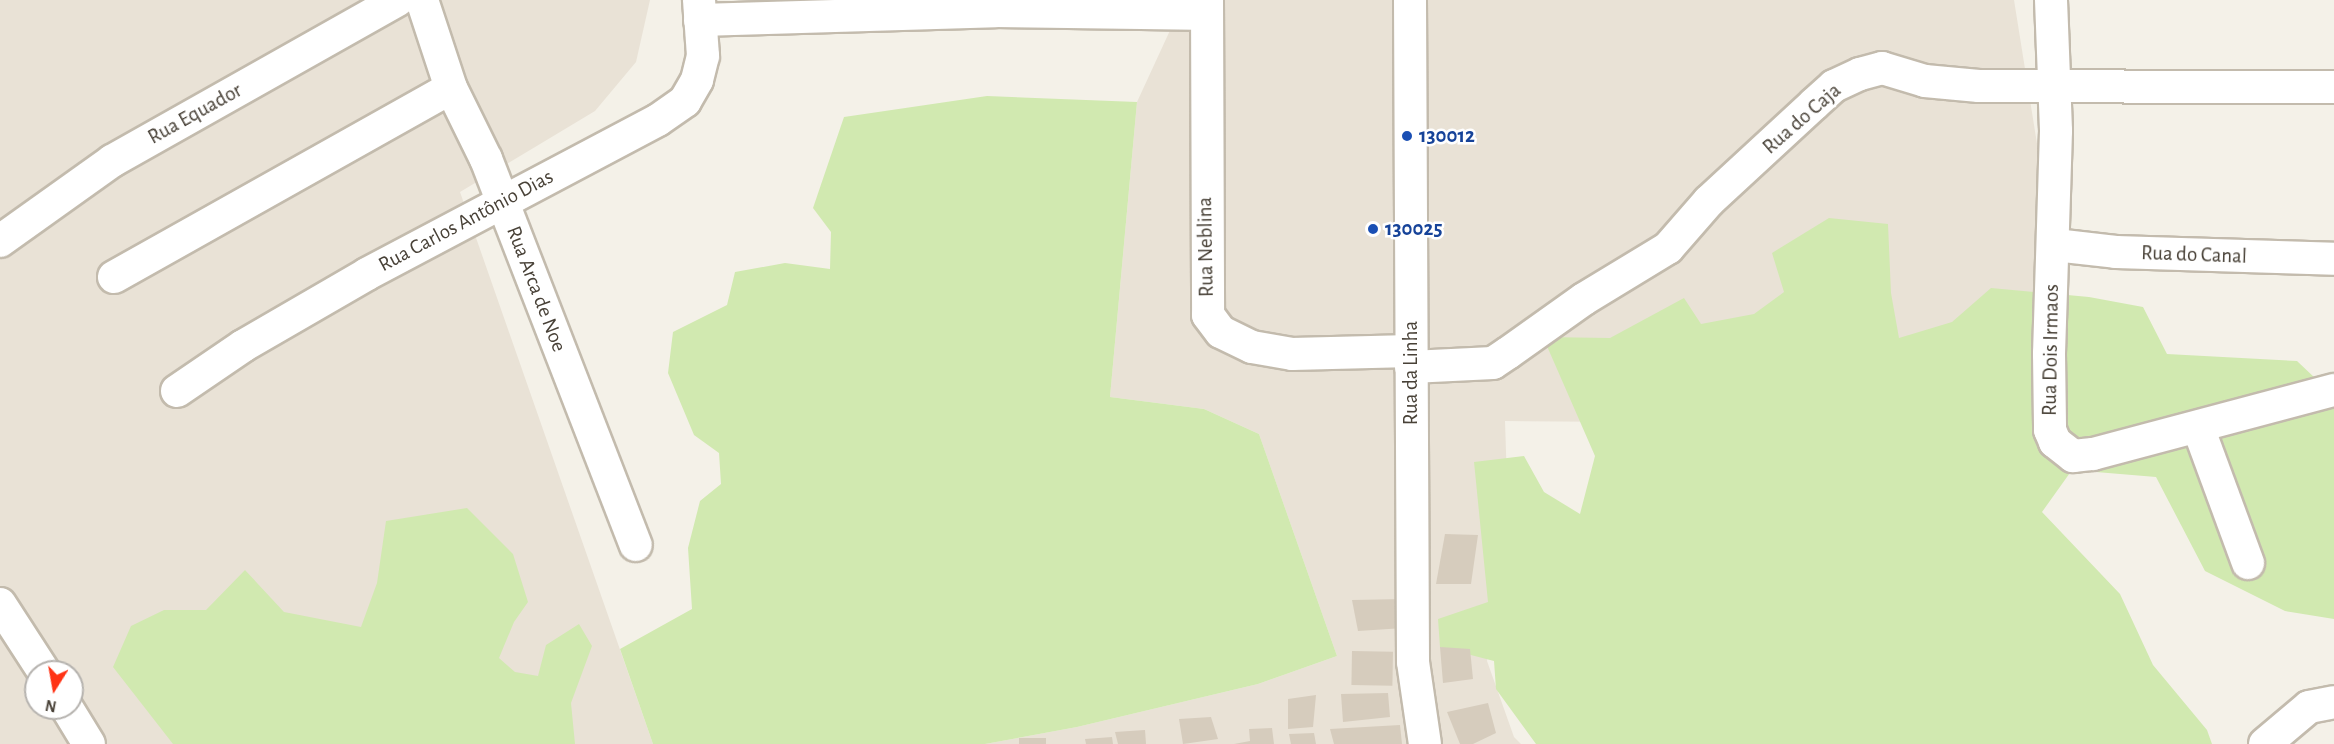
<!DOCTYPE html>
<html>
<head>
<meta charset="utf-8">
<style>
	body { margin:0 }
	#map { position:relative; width:2334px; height:744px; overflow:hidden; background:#f4f1e8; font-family:"Alegreya Sans",sans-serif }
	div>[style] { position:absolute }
	.residential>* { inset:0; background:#e9e2d6 }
	.green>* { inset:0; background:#d1e9b0 }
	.building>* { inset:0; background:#d6ccbd; transform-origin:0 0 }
	.roads { filter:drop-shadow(2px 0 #c3bbad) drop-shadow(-2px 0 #c3bbad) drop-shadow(0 2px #c3bbad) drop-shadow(0 -2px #c3bbad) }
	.minor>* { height:32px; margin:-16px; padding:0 16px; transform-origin:16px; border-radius:16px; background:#fff }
	.dots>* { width:16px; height:16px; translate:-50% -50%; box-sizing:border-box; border:3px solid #fff; border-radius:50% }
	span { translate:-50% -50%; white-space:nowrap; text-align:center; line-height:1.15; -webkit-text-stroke:5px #fff; paint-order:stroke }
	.street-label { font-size:21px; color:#484137 }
	.transit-label { font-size:21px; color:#164399; font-weight:700 }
	.left { translate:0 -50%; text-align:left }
	.north { position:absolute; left:24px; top:660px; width:60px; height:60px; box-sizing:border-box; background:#fff; border:2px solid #b6b3af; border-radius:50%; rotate:191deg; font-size:16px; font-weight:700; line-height:24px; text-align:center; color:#484137 }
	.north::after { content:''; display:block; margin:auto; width:21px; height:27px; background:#ff3315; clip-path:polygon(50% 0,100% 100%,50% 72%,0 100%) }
</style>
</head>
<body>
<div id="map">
	<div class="residential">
		<i style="clip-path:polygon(evenodd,0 0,650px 0,636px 62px,595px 111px,460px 192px,653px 744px,0 744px,0 0,36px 672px,72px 672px,72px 708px,36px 708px,36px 672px)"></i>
		<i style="clip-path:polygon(1184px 0,2014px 0,2082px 425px,1505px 421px,1509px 543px,1487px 661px,1514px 737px,1521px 744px,985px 744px,1077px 727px,1258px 684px,1337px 656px,1259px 434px,1204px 409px,1110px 397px,1137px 102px)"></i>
	</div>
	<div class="green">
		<i style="clip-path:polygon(987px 96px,1137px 102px,1110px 397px,1204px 409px,1259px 434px,1337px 656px,1258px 684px,1077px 727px,985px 744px,653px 744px,620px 649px,692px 609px,688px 548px,700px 501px,721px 484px,719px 453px,694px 435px,668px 373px,673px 332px,727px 305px,735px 272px,785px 263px,830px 269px,831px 232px,813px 208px,844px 117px)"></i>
		<i style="clip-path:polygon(1829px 218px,1888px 224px,1891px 293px,1899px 338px,1952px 322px,1991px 288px,2089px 297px,2143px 307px,2167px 354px,2297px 361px,2334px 396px,2334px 619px,2285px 611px,2205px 571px,2156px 477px,2072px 470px,2042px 512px,2120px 594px,2153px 665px,2207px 730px,2212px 744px,1536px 744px,1496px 689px,1494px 661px,1440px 647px,1438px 619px,1488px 602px,1474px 462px,1524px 456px,1544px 492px,1580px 514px,1595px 456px,1543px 337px,1610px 338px,1684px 298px,1701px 324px,1754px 314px,1784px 292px,1772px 253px)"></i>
		<i style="clip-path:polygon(467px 508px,513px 554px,528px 602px,514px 622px,499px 658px,515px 672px,538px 676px,546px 645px,579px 624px,592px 646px,571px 703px,575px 744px,173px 744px,113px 667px,131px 626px,164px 610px,206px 610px,245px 570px,284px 612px,361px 627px,377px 583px,386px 521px)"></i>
	</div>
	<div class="building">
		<i style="clip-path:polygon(1445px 534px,1478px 535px,1471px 584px,1436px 584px)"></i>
		<i style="clip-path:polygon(1403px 599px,1404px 628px,1358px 631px,1352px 600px)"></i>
		<i style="clip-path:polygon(1440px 647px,1470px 649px,1473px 679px,1443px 683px)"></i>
		<i style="left:1352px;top:651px;width:41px;height:34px;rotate:1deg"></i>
		<i style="clip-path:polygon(1388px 693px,1390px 717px,1343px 722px,1341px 694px)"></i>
		<i style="clip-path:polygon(1316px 695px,1313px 727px,1288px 729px,1288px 699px)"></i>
		<i style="clip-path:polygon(1488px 703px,1496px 733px,1473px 744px,1460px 744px,1447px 712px)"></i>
		<i style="clip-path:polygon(1211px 717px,1218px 739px,1183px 744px,1179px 719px)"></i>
		<i style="clip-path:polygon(1400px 725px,1402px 744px,1334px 744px,1330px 729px)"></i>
		<i style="clip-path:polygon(1272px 728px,1274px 744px,1234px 744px,1250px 741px,1249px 729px)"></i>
		<i style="clip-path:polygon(1145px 730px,1146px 744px,1118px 744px,1115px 732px)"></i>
		<i style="clip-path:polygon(1314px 733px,1316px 744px,1291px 744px,1289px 734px)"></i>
		<i style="clip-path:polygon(1112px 737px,1113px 744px,1086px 744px,1085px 739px)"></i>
		<i style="left:1019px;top:738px;width:27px;height:6px"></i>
	</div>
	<div class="roads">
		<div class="minor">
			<i style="left:422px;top:0;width:93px;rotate:71.8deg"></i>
			<i style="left:451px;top:88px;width:79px;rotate:63.8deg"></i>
			<i style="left:486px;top:159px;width:414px;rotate:68.8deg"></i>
			<i style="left:1207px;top:0;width:315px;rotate:89.8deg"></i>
			<i style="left:1208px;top:315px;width:21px;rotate:53deg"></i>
			<i style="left:1221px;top:332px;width:34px;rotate:26deg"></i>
			<i style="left:1252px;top:347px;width:41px;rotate:9.9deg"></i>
			<i style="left:1292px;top:354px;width:119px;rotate:-1.4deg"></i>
			<i style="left:1410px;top:0;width:662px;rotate:89.74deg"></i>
			<i style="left:1413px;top:662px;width:83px;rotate:81.7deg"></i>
			<i style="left:2051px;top:0;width:131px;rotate:87.8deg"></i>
			<i style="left:2056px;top:131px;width:223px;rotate:91.8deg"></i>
			<i style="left:2049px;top:354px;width:76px;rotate:89.2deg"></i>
			<i style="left:2050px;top:430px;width:13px;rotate:67deg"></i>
			<i style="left:2055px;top:442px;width:23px;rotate:38deg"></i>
			<i style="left:2073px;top:456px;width:20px;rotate:-6deg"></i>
			<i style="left:2093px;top:454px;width:249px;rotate:-14.9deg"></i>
			<i style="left:700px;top:20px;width:295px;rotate:-1.7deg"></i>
			<i style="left:995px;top:11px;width:212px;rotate:0.8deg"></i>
			<i style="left:0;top:241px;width:138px;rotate:-35.5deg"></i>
			<i style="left:112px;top:161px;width:328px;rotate:-29.4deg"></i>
			<i style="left:2055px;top:245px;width:61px;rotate:6.5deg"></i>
			<i style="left:2116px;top:252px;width:218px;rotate:1.8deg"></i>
			<i style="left:114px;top:277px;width:386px;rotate:-29.3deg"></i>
			<i style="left:1411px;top:367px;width:82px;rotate:-2.8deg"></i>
			<i style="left:1493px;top:363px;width:18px;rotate:-34deg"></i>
			<i style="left:1508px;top:353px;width:93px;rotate:-35.4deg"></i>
			<i style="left:1584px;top:299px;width:98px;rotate:-31.3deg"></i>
			<i style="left:1668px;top:248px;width:62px;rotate:-48.9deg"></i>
			<i style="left:1709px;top:201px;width:143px;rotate:-42.7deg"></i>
			<i style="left:1814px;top:104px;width:27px;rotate:-42deg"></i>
			<i style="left:1834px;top:86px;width:29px;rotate:-25deg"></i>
			<i style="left:1860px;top:74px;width:23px;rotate:-15deg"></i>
			<i style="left:1882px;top:68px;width:45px;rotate:16.8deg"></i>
			<i style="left:1925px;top:81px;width:54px;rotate:5.3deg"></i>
			<i style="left:1979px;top:86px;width:355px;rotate:0.2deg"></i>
			<i style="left:177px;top:391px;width:80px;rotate:-34.3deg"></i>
			<i style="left:243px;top:346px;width:143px;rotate:-30.1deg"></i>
			<i style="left:367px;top:274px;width:329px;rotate:-27.9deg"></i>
			<i style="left:658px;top:120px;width:33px;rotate:-35deg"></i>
			<i style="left:685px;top:101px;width:24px;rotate:-60deg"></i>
			<i style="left:697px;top:80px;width:25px;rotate:-76deg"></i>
			<i style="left:703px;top:56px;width:56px;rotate:-94.1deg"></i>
			<i style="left:2198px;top:427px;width:145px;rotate:69.8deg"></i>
			<i style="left:0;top:604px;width:81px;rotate:57.1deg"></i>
			<i style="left:67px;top:708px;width:42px;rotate:58.6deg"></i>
			<i style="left:2265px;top:744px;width:57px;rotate:-40.1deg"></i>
			<i style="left:2309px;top:707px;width:25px;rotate:-11deg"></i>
		</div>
	</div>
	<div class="dots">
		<i style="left:1407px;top:136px;background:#1a4fb4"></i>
		<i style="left:1373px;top:229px;background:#1a4fb4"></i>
	</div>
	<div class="street-label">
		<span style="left:195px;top:114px;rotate:-29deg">Rua Equador</span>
		<span style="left:1802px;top:119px;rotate:-41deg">Rua do Caja</span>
		<span style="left:466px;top:221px;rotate:-28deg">Rua Carlos Antônio Dias</span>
		<span style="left:1206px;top:247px;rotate:-91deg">Rua Neblina</span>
		<span style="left:2194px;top:255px;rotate:2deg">Rua do Canal</span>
		<span style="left:536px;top:289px;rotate:69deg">Rua Arca de Noe</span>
		<span style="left:2051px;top:350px;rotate:-89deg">Rua Dois Irmaos</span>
		<span style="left:1411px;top:373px;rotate:-90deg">Rua da Linha</span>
	</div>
	<div class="transit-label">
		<span class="left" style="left:1419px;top:136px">130012</span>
		<span class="left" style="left:1385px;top:229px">130025</span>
	</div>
	<div class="north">N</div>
</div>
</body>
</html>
